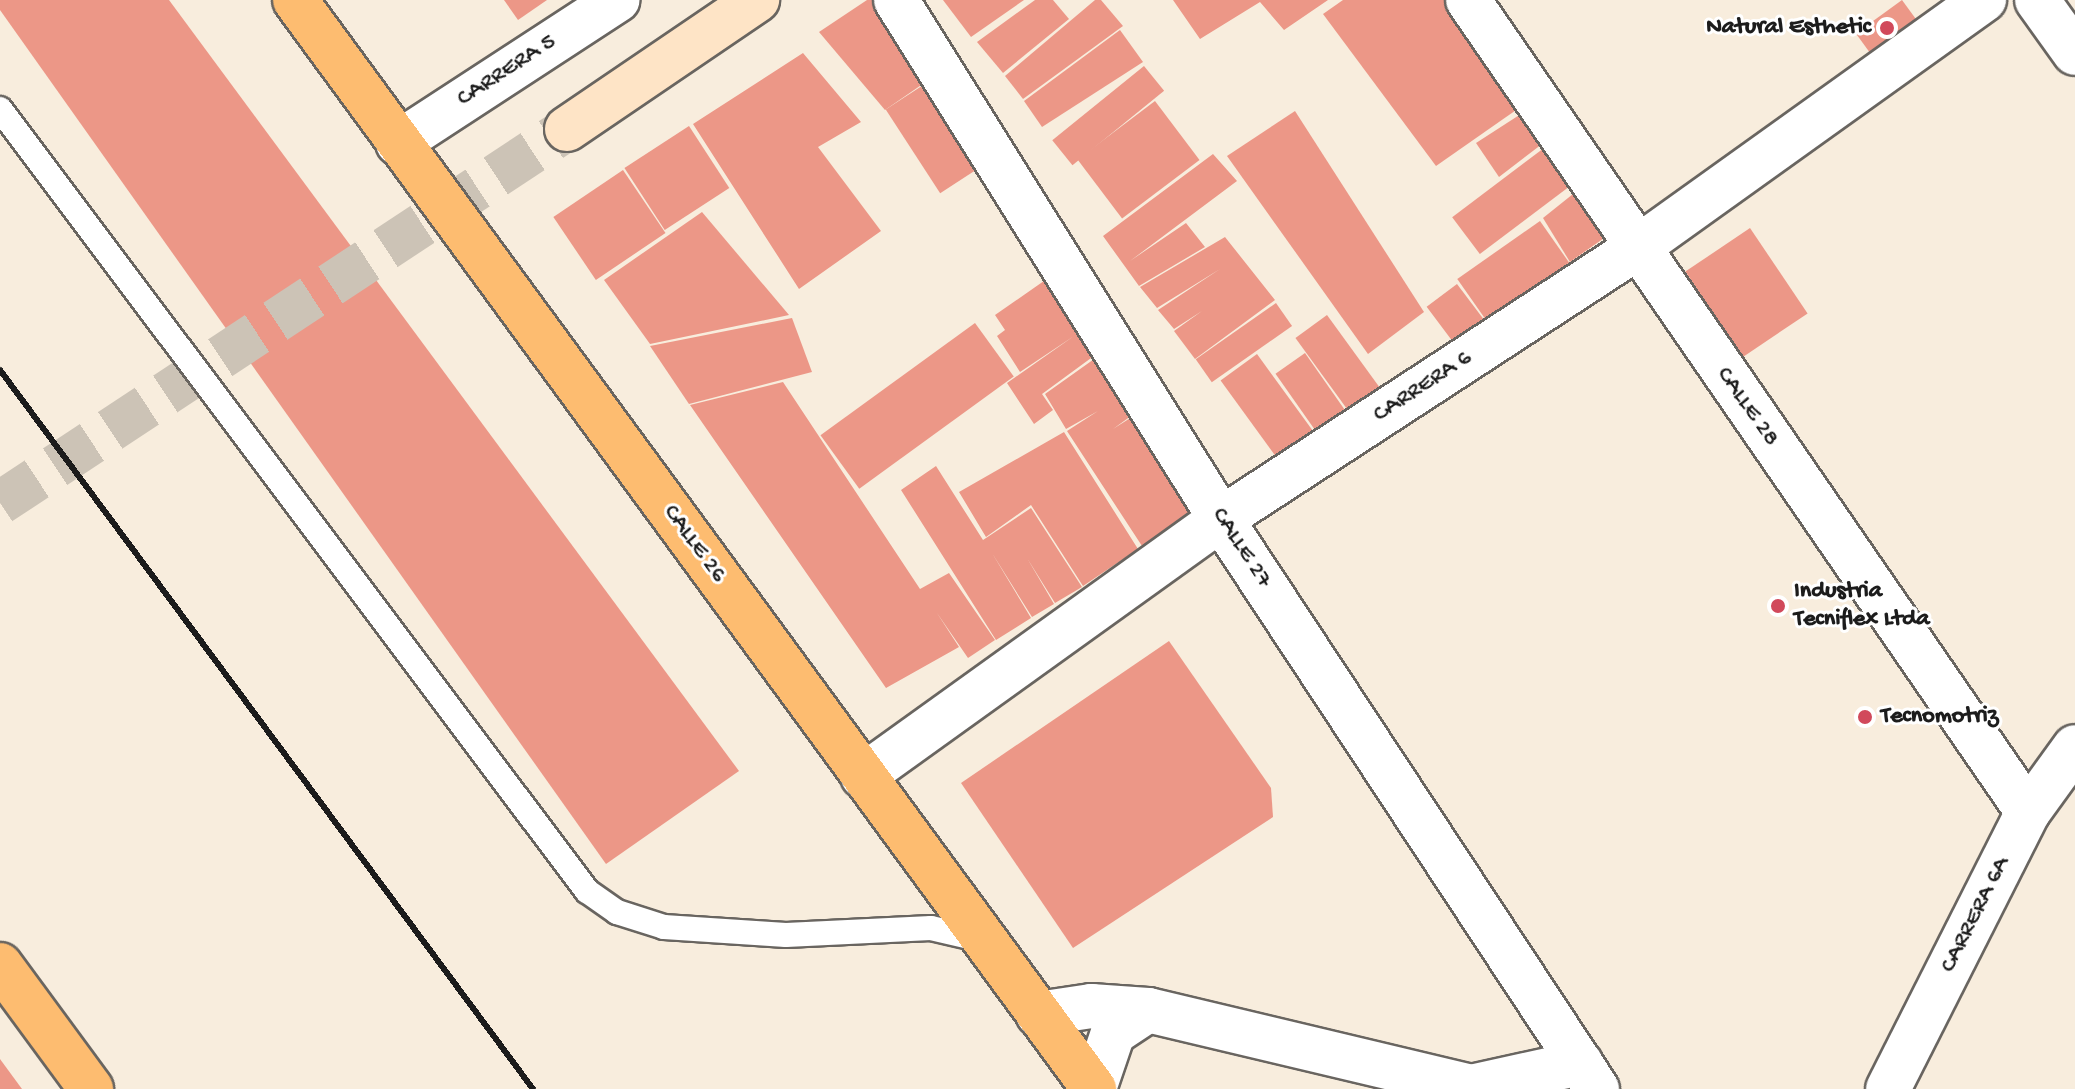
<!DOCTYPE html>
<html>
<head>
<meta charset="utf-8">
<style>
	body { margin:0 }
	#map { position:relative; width:2075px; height:1089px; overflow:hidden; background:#f8eddd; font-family:"Gochi Hand",sans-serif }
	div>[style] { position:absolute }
	.building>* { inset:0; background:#ec9787; transform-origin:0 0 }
	.secondary-tunnel>* { height:44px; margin-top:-22px; transform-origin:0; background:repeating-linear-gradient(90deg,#ccc3b6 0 44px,transparent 0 66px) }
	.roads { filter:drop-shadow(2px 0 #696560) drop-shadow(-2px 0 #696560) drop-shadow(0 2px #696560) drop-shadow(0 -2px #696560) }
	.service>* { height:24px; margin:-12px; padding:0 12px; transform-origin:12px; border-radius:12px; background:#fff }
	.minor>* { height:44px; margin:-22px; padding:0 22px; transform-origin:22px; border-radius:22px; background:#fff }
	.secondary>* { height:44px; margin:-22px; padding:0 22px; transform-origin:22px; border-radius:22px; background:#fee4c6 }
	.primary>* { height:44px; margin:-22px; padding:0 22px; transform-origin:22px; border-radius:22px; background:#fdbc70 }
	.rail>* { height:6px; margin:-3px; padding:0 3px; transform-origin:3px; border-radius:3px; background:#1c1c1c }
	.dots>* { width:22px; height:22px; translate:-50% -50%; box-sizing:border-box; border:4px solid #fff; border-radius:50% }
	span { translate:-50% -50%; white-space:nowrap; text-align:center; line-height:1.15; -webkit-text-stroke:6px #fff; paint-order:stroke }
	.poi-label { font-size:24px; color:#1c1c1c; font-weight:700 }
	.right { translate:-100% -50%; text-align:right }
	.left { translate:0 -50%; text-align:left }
	.street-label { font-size:24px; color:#1c1c1c }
</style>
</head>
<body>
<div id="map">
	<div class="building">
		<i style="clip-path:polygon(0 0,169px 0,739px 771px,606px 864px,0 10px)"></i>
		<i style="clip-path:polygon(504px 0,547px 0,518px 20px)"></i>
		<i style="clip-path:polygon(867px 0,878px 0,930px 79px,885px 110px,819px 32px)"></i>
		<i style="clip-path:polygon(943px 0,1024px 0,971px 37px)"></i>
		<i style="clip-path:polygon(1035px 0,1053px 0,1069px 19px,1003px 73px,977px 42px)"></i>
		<i style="clip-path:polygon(1095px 0,1101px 0,1123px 26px,1023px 99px,1005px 76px)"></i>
		<i style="clip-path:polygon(1173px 0,1328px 0,1284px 30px,1260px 2px,1200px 39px)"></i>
		<i style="clip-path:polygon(1343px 0,1445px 0,1519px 108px,1436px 166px,1323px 14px)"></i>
		<i style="left:1902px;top:0;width:27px;height:57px;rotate:54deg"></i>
		<i style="clip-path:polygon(1120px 30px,1143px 62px,1042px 127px,1024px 101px)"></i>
		<i style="clip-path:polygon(803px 53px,861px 122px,818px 147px,881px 231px,799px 289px,693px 124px)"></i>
		<i style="left:1144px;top:66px;width:32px;height:118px;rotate:51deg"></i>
		<i style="left:931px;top:80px;width:100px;height:54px;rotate:57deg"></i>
		<i style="left:1155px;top:101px;width:74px;height:97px;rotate:53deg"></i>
		<i style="clip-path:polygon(1295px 111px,1424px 312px,1368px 354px,1227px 156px)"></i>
		<i style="clip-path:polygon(1524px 112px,1546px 141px,1499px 177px,1476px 143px)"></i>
		<i style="left:689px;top:126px;width:74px;height:77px;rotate:57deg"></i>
		<i style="left:1548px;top:145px;width:46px;height:120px;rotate:53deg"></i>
		<i style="clip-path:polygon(1213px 154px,1237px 181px,1130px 261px,1186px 223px,1205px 247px,1139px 286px,1103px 236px)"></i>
		<i style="left:623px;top:170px;width:76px;height:84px;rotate:56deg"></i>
		<i style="clip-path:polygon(1583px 186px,1617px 229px,1570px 262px,1543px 218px)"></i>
		<i style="clip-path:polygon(702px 212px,789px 315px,650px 344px,604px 280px)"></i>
		<i style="left:1540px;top:221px;width:51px;height:101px;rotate:55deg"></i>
		<i style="left:1750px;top:228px;width:103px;height:78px;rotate:56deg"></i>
		<i style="clip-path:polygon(1225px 237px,1275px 300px,1195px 359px,1174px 331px,1202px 311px,1174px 329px,1158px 310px,1220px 269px,1157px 308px,1140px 287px)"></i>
		<i style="clip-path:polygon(1051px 276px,1102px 350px,1042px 394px,1053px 410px,1034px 424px,1007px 383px,1074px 336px,1020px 372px,997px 336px,1005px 330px,995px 315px)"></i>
		<i style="left:1457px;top:284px;width:48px;height:38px;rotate:53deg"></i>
		<i style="left:1276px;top:303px;width:28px;height:98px;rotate:55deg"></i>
		<i style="left:1327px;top:315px;width:97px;height:39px;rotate:54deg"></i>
		<i style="clip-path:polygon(792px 318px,812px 372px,689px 404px,650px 346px)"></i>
		<i style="left:975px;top:323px;width:66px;height:191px;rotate:54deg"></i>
		<i style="clip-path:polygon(1104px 352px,1142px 408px,1113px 429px,1143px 410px,1207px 501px,1142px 546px,1067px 431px,1098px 411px,1066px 429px,1045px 394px)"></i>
		<i style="left:1305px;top:353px;width:78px;height:36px;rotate:55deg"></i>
		<i style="left:1257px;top:354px;width:103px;height:45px;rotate:54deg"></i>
		<i style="clip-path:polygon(783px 382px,920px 589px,949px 573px,995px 640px,968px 658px,937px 613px,959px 647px,886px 688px,690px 405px)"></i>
		<i style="clip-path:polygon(1064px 432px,1138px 549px,1083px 586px,1031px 505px,986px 537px,959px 492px)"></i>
		<i style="clip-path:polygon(936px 466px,983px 540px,1031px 508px,1082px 587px,1055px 603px,1027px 558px,1054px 604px,1032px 617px,992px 553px,1031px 618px,996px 640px,901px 490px)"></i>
		<i style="clip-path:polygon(1169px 641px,1271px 788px,1273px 817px,1073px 948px,961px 783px)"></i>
		<i style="clip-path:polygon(0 1059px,22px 1089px,0 1089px)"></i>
	</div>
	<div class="secondary-tunnel">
		<i style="left:0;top:503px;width:679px;rotate:-33.41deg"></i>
	</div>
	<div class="roads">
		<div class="service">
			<i style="left:0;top:109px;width:978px;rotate:53.11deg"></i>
			<i style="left:587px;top:891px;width:37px;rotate:35deg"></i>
			<i style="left:617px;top:912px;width:49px;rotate:17.7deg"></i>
			<i style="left:664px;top:927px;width:122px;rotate:3.8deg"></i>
			<i style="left:786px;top:935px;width:145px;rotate:-2.8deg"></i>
			<i style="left:931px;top:928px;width:52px;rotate:13.2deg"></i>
		</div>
		<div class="minor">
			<i style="left:896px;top:0;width:612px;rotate:57.95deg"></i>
			<i style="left:1221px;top:519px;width:683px;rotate:56.59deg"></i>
			<i style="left:1468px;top:0;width:986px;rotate:55.41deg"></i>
			<i style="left:2037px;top:0;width:65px;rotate:54.4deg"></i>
			<i style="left:398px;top:143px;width:262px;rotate:-33.1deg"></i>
			<i style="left:863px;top:776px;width:441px;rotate:-35.7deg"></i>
			<i style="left:1221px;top:519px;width:496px;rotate:-33.1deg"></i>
			<i style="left:1637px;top:248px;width:427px;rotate:-35.6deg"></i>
			<i style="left:1038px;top:1014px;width:54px;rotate:-8.6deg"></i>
			<i style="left:1091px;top:1006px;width:57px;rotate:4deg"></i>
			<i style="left:1148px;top:1010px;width:332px;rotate:13.4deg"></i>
			<i style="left:1471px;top:1087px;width:112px;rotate:-12.4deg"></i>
			<i style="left:1094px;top:1089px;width:59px;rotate:-71.3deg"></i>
			<i style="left:1113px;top:1033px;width:42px;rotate:-33.3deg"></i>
			<i style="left:1888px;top:1089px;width:310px;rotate:-63.2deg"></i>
			<i style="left:2028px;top:812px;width:80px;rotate:-54.1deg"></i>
		</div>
		<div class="secondary">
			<i style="left:567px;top:129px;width:230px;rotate:-34.2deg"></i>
		</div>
		<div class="primary">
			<i style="left:295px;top:0;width:1351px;rotate:53.73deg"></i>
			<i style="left:0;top:965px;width:154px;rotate:53.7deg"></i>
		</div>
	</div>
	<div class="rail">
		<i style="left:0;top:370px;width:895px;rotate:53.45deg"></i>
	</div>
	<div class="dots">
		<i style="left:1887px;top:28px;background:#d1495b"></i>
		<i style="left:1778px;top:606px;background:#d1495b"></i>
		<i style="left:1865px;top:717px;background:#d1495b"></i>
	</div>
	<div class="poi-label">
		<span class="right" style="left:1871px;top:28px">Natural Esthetic</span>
		<span class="left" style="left:1794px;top:606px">Industria<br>Tecniflex Ltda</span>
		<span class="left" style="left:1881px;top:717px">Tecnomotriz</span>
	</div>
	<div class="street-label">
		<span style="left:507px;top:71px;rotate:-33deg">CARRERA 5</span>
		<span style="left:1423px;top:387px;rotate:-33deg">CARRERA 6</span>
		<span style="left:1747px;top:407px;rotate:55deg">CALLE 28</span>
		<span style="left:694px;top:544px;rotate:54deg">CALLE 26</span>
		<span style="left:1241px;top:548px;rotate:57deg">CALLE 27</span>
		<span style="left:1976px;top:915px;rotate:-63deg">CARRERA 6A</span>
	</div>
</div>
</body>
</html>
